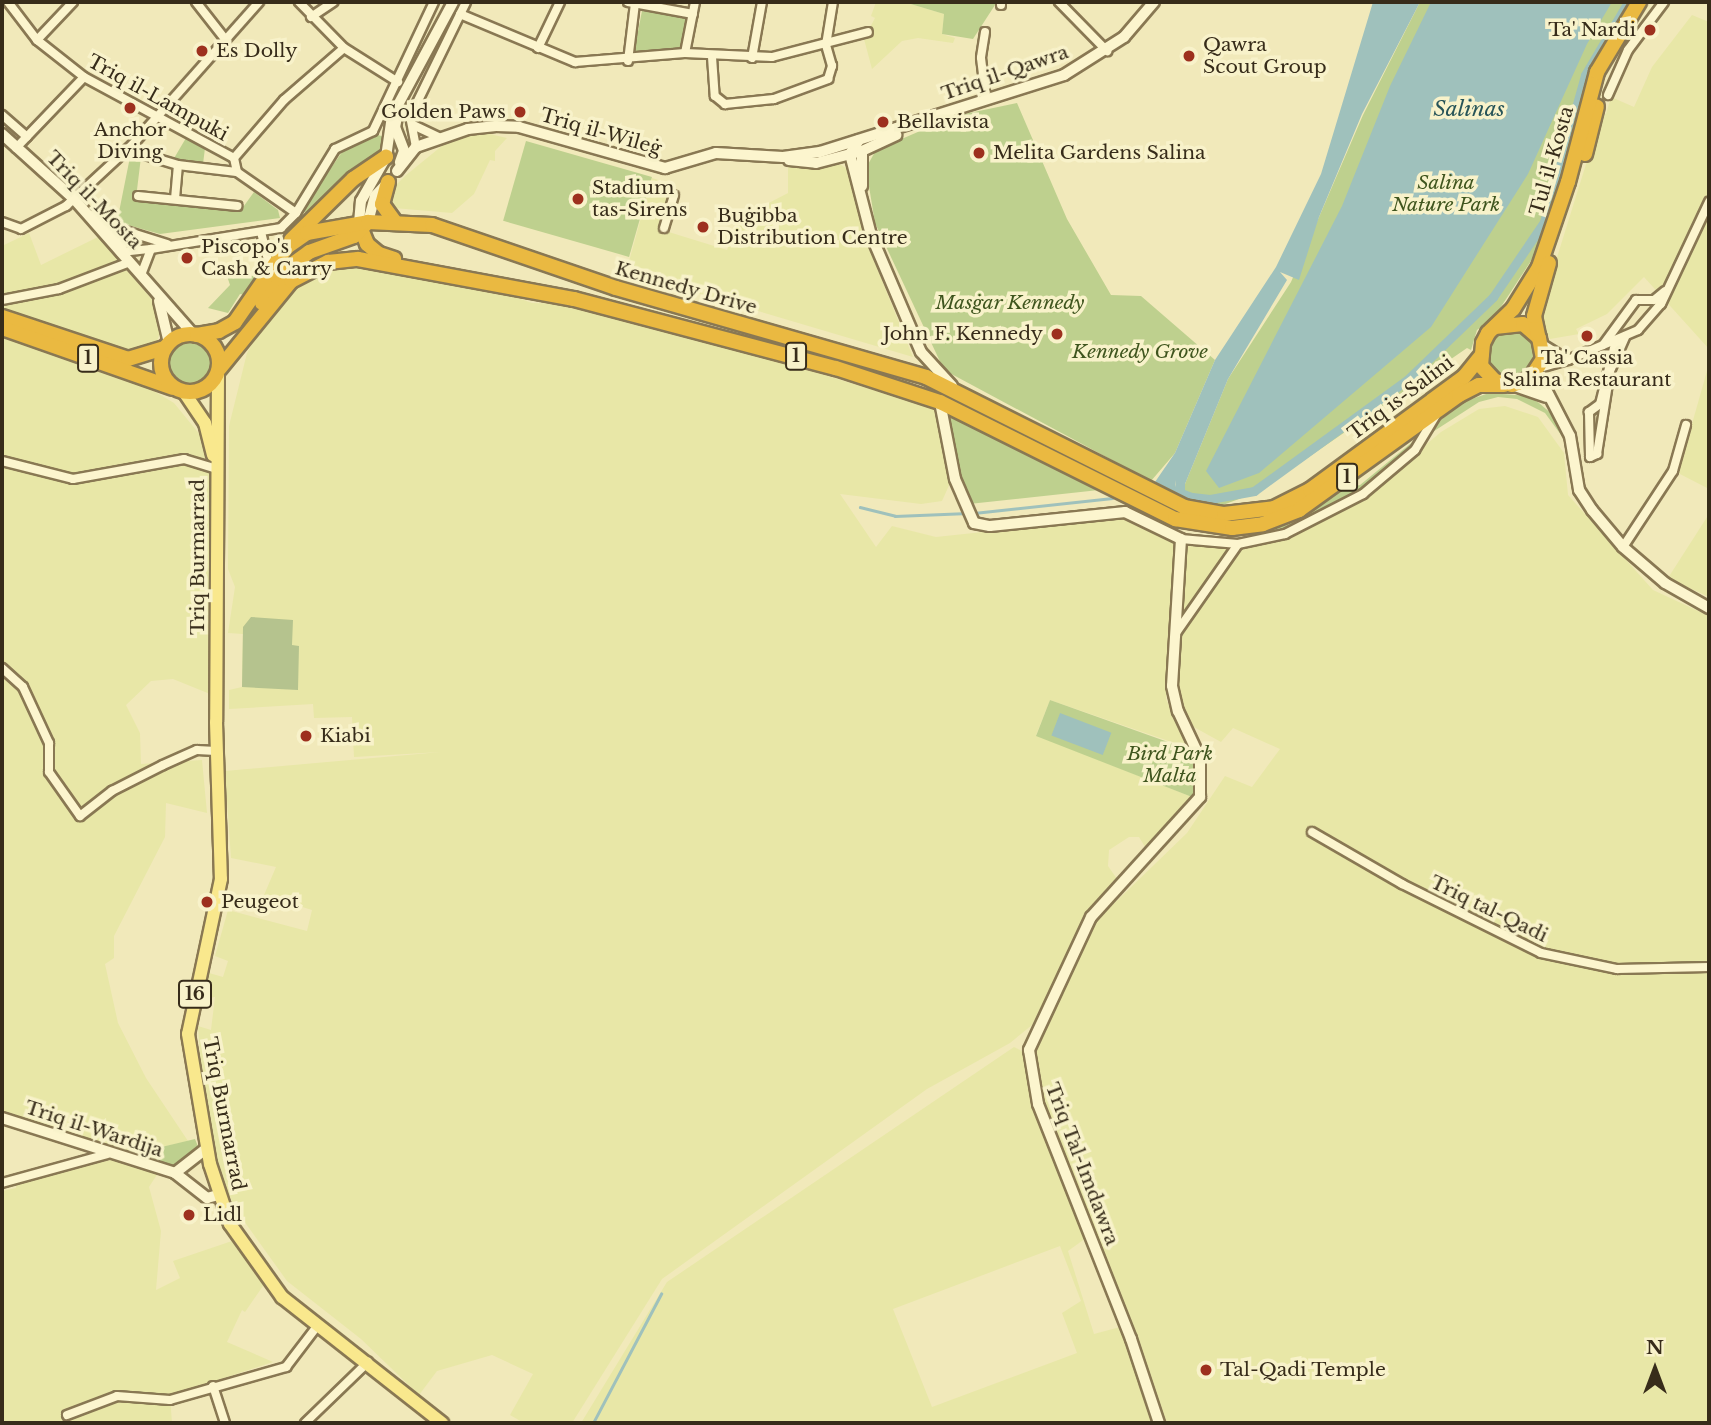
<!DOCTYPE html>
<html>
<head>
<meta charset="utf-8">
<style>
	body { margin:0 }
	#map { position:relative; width:1711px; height:1425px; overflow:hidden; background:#f1e9ba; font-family:"Libre Baskerville",serif }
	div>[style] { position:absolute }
	.farmland>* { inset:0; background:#e8e7a7 }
	.green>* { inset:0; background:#bed08e; transform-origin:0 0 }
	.round { border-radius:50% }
	.cemetery>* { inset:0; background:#b5c38e }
	.water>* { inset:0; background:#9fc1bc; transform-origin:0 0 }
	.stream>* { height:2.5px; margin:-1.25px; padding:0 1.25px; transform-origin:1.25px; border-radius:1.25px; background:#9fc1bc }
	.canal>* { height:9px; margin:-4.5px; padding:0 4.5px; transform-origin:4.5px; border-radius:4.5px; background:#9fc1bc }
	.roads { filter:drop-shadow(2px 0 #897853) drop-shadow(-2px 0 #897853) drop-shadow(0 2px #897853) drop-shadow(0 -2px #897853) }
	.street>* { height:8px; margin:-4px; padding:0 4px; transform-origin:4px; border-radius:4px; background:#fcf5ce }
	.secondary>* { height:10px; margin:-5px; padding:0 5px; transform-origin:5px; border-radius:5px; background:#fcf5ce }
	.primary>* { height:12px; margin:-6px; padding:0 6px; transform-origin:6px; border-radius:6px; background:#f9e88d }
	.highway>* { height:14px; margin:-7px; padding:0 7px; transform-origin:7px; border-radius:7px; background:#eab941 }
	.highway>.ring { margin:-7px; padding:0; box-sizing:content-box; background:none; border:14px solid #eab941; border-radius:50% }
	.dots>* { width:19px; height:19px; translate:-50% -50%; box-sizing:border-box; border:4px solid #f8f2ca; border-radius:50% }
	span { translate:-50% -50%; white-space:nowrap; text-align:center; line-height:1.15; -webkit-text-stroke:7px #f8f2ca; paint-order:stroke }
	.shield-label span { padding:2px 5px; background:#f8f2ca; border:2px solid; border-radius:5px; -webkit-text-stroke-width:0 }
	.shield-label { font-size:18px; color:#372c1a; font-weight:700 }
	.poi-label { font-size:19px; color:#372c1a }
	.right { translate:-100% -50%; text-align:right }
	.left { translate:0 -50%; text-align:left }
	.street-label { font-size:19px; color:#372c1a }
	.park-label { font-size:19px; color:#3f551e; font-style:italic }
	.water-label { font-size:21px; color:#275458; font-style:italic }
	.frame { position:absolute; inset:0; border:4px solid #372c1a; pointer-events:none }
	.north { position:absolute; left:1620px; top:1334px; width:70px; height:70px; -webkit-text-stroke:5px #f8f2ca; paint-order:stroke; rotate:0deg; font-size:19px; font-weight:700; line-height:28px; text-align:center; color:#372c1a }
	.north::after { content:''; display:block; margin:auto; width:24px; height:32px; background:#372c1a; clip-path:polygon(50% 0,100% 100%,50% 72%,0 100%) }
</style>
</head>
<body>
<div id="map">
	<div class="farmland">
		<i style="clip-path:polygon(876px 2px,904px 2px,944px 14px,942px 34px,955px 38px,953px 43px,918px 38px,902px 41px,872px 69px,864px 39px,875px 18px,871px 16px)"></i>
		<i style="clip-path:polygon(1692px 15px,1709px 22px,1709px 349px,1644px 277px,1607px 314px,1576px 329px,1579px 334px,1550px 339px,1543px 325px,1544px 299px,1602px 113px,1606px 114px,1611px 97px,1634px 107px,1652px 67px)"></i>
		<i style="clip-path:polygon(477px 131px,507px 138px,495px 151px,495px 161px,490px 160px,474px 194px,452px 213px,394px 208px,388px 201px,391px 190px,405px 176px,454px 136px)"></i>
		<i style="clip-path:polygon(788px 165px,841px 165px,852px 172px,864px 236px,913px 357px,626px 272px,652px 178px,671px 184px,659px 229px,727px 250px,740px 218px,788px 193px)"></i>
		<i style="clip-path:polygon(29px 233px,41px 265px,98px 237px,160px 309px,162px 328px,157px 341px,139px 351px,121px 350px,2px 312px,2px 246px)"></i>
		<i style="clip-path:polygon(354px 264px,478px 284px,532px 303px,563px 304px,730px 346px,938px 410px,951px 481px,942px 501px,921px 504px,840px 494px,876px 547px,892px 526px,936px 537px,1123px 517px,1172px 538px,1178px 554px,1166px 699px,1189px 748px,1050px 700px,1036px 735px,1192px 797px,1185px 812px,1147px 850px,1139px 837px,1129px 837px,1109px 850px,1108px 866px,1117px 879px,1086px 916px,1032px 1025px,1010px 1043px,927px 1089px,662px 1279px,572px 1423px,524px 1423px,510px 1415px,533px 1374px,492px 1355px,437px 1371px,419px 1395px,361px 1339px,287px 1281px,236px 1210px,216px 1166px,203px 1097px,198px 1026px,211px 1030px,215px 997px,202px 999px,209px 973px,223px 977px,228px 961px,215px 956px,228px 910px,307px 931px,312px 910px,264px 895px,276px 867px,231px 858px,225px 771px,441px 752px,354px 757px,352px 717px,314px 718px,313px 704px,229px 709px,229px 690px,242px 687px,243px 634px,228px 633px,235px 587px,228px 569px,229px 426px,247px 353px,281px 294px,311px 272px)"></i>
		<i style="clip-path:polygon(2px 335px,147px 387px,174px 403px,201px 436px,212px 482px,210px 694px,173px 679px,151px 681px,126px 705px,140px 733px,141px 764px,202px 760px,207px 813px,166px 803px,165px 837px,114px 936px,114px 958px,105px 964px,118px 1023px,146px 1078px,188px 1141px,128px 1155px,2px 1116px)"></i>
		<i style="clip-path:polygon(1709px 364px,1709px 489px,1678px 473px)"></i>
		<i style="clip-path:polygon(1505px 406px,1538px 417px,1564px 453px,1568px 495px,1653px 590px,1709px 616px,1709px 1423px,1163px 1423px,1110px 1269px,1039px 1104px,1032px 1054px,1085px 934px,1096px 921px,1187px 833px,1225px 776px,1252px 787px,1280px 749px,1233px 728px,1221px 742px,1192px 726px,1175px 687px,1185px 546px,1226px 548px,1286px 537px,1366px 495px,1441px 432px,1479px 409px)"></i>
		<i style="clip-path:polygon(1709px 514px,1709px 597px,1668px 578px)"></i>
		<i style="clip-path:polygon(evenodd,1014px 1047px,1024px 1052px,1031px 1106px,1086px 1238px,1068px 1251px,1094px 1334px,1120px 1327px,1155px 1423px,581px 1423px,667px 1282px,1014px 1047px,1060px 1246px,1081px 1301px,1062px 1313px,1077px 1353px,932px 1407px,893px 1309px,1060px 1246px)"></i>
		<i style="clip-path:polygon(116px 1159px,158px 1173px,149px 1187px,161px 1231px,156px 1290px,180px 1278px,173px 1261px,235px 1240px,265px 1283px,245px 1312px,242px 1310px,227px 1342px,273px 1362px,170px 1396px,172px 1423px,2px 1423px,2px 1191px,16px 1188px,17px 1180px)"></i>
	</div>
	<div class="green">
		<i style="clip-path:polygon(904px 2px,995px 2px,995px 5px,973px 39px,942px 34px,944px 14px)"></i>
		<i style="clip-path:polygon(1420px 2px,1635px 2px,1614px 36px,1542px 244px,1495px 316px,1477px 330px,1471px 350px,1467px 348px,1258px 492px,1220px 506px,1200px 505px,1185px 496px,1185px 484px,1228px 379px,1291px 282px,1363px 115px)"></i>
		<i style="clip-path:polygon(642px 11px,688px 18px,682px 45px,671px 54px,633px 57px)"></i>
		<i style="clip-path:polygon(1017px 103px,1067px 219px,1111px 295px,1141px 296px,1215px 360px,1175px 453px,1151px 481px,944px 370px,875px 223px,866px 168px,876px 150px,955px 116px)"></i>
		<i style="clip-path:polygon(374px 134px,385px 137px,383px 152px,306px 213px,302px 210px,342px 152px)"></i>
		<i style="clip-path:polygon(186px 138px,205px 148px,203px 164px,173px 160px)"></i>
		<i style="left:526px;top:141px;width:131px;height:83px;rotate:16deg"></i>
		<i style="clip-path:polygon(130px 157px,141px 157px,136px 198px,241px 210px,254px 192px,278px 210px,280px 218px,160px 234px,117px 222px)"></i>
		<i style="clip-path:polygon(238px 267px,237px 275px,256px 276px,245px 295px,240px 294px,228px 313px,208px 308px,230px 285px,225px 270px)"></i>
		<i class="round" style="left:1488px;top:330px;width:48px;height:48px"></i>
		<i class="round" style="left:169px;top:343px;width:42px;height:42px"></i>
		<i style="clip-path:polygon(1489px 393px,1528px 396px,1539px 403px,1553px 415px,1564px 439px,1545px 413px,1517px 399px,1498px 397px,1479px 402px,1428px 435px,1434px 425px,1466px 401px)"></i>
		<i style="clip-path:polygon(951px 417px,1099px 490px,969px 504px,956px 477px,949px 432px)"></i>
		<i style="clip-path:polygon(1421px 435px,1408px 453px,1366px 488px,1277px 534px,1251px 540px,1248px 534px,1293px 520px,1342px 489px,1360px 485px)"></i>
		<i style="clip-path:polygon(1050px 700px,1196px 752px,1199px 788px,1192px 797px,1036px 736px)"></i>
		<i style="clip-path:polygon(195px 1139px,199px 1149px,173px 1168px,128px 1155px)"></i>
	</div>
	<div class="cemetery">
		<i style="clip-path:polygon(251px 617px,293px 620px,292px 645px,299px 646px,298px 690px,242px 687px,243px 627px)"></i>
	</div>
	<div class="water">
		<i style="clip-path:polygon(1373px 2px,1420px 2px,1362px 114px,1319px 217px,1299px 280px,1280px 272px,1287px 280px,1228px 379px,1185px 484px,1185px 496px,1176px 492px,1176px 480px,1175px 492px,1155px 482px,1175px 453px,1215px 360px,1276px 267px,1321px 174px)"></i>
		<i style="clip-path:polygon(1431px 2px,1612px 2px,1587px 44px,1528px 174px,1431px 327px,1259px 473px,1219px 488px,1206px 471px,1342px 206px,1390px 86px)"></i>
		<i style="left:1060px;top:713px;width:55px;height:24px;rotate:21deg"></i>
	</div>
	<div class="stream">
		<i style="left:860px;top:507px;width:36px;rotate:14deg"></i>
		<i style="left:895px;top:516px;width:73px;rotate:-2.4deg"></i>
		<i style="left:974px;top:513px;width:139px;rotate:-6.2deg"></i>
		<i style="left:593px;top:1423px;width:146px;rotate:-62.2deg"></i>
	</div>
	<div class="canal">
		<i style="left:1179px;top:487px;width:5px;rotate:101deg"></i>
		<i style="left:1178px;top:492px;width:15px;rotate:20deg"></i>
		<i style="left:1192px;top:497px;width:18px;rotate:6deg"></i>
		<i style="left:1210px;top:499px;width:45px;rotate:-10.3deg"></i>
		<i style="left:1254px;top:491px;width:189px;rotate:-36deg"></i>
		<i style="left:1407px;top:380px;width:120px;rotate:-44deg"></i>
		<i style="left:1493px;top:297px;width:91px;rotate:-55.8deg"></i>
		<i style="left:1544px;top:222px;width:153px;rotate:-74.4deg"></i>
		<i style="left:1585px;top:75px;width:85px;rotate:-59.5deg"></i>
	</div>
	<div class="roads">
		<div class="street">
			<i style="left:8px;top:2px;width:48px;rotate:52.7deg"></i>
			<i style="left:37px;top:40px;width:60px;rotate:38.2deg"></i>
			<i style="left:84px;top:77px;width:170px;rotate:28.4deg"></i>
			<i style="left:196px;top:2px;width:47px;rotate:51.9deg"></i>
			<i style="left:299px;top:2px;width:64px;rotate:45.6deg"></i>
			<i style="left:344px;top:48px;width:64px;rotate:32.2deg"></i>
			<i style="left:628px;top:2px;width:66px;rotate:10.5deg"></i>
			<i style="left:1059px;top:2px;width:69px;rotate:45.6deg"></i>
			<i style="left:1001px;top:5px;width:3px;rotate:-90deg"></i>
			<i style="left:460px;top:14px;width:125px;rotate:22.7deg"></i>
			<i style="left:575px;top:62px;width:110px;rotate:-4.7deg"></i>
			<i style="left:685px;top:53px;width:87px;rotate:2.6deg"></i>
			<i style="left:772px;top:57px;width:99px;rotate:-14.6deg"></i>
			<i style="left:311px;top:17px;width:27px;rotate:-34deg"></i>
			<i style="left:985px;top:32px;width:26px;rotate:99deg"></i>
			<i style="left:981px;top:58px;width:41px;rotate:83deg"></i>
			<i style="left:37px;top:40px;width:52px;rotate:-46.5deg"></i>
			<i style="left:538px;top:48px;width:51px;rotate:-64.4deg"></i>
			<i style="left:685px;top:53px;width:52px;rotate:-78.9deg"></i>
			<i style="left:712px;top:57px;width:39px;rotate:86deg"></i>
			<i style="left:715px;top:96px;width:13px;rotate:39deg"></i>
			<i style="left:725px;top:104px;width:49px;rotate:-5.8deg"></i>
			<i style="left:774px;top:99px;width:58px;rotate:-20.3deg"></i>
			<i style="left:828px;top:79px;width:14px;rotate:-73deg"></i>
			<i style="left:832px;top:66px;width:22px;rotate:-106deg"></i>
			<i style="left:826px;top:45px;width:44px;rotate:-80.8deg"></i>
			<i style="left:752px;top:58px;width:57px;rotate:-79.9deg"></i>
			<i style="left:628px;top:61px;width:58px;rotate:-83.1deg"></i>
			<i style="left:1608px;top:95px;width:49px;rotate:-66deg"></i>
			<i style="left:1628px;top:50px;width:60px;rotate:-53.1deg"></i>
			<i style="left:2px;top:115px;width:33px;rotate:41deg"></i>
			<i style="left:413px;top:125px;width:29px;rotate:25deg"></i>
			<i style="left:416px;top:147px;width:31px;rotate:-101deg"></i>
			<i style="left:410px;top:117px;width:128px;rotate:-64deg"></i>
			<i style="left:16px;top:148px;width:98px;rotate:-46.2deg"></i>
			<i style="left:145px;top:155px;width:34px;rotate:17deg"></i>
			<i style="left:178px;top:165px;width:59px;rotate:6.8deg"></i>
			<i style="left:234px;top:158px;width:77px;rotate:-49.2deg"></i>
			<i style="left:284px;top:100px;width:79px;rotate:-40.9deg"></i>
			<i style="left:234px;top:158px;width:14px;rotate:78deg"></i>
			<i style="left:237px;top:172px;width:72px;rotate:34.8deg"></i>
			<i style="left:138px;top:196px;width:100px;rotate:5.7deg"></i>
			<i style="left:175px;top:199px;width:34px;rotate:-85deg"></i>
			<i style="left:2px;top:222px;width:20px;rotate:20deg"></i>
			<i style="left:21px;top:229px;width:51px;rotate:-27.1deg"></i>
			<i style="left:66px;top:206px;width:91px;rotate:-42.8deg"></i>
			<i style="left:133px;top:144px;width:190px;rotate:-48.4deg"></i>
			<i style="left:110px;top:226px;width:60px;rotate:17.5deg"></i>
			<i style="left:664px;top:228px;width:34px;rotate:-73deg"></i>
			<i style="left:261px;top:232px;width:38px;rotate:76deg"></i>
			<i style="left:121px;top:252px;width:30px;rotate:-6deg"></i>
			<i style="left:141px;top:275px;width:28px;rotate:-69deg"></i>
			<i style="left:151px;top:249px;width:132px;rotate:-9.2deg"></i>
			<i style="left:281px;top:228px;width:21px;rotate:-45deg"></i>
			<i style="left:296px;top:213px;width:75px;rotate:-58.6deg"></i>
			<i style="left:335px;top:149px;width:42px;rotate:-25.3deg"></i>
			<i style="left:373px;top:131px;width:143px;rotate:-64.7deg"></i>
			<i style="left:2px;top:300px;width:58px;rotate:-10.9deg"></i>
			<i style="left:59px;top:289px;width:76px;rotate:-20.8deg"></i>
			<i style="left:1616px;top:340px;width:66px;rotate:104deg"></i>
			<i style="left:1600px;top:404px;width:14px;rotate:144deg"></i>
			<i style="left:1589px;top:412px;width:45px;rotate:88.7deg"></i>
			<i style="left:1590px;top:457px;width:8px;rotate:-23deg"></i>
			<i style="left:1597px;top:454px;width:84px;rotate:-81.1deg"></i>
			<i style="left:1610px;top:371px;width:37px;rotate:-66deg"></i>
			<i style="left:1603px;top:345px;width:56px;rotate:-53.7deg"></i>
			<i style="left:1636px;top:300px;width:18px"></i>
			<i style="left:1654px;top:300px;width:14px;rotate:-39deg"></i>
			<i style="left:1568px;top:360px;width:76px;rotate:-23.2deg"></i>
			<i style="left:1638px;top:330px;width:35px;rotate:-49deg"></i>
			<i style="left:1661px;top:304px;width:113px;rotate:-64.8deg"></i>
			<i style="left:1540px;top:368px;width:29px;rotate:-16deg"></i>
			<i style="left:1568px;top:360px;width:31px;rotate:-148deg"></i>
			<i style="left:2px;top:461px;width:73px;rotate:14.2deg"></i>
			<i style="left:73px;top:479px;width:113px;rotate:-10.2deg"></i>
			<i style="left:184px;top:459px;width:34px;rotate:17deg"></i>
			<i style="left:1181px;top:539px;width:57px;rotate:5deg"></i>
			<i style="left:1623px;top:547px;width:91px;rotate:-56.7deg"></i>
			<i style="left:1673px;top:471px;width:48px;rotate:-74.2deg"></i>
			<i style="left:1176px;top:633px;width:108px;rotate:-55.1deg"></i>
			<i style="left:1238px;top:544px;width:48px;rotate:-12deg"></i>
			<i style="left:1285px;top:534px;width:88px;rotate:-27.1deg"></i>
			<i style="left:1363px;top:494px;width:68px;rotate:-40.2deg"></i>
			<i style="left:1415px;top:450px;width:41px;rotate:-59deg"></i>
			<i style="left:2px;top:668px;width:28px;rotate:42deg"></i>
			<i style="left:23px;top:687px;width:62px;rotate:65.1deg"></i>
			<i style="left:49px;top:743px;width:29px;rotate:90deg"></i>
			<i style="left:49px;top:772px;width:54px;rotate:54.8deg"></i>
			<i style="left:80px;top:816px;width:41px;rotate:-38deg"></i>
			<i style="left:112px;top:791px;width:57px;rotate:-27deg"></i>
			<i style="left:163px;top:765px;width:37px;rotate:-24deg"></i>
			<i style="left:197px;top:750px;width:19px;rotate:3deg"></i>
			<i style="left:1312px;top:832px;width:104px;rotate:30deg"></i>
			<i style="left:1402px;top:884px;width:155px;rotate:26.4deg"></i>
			<i style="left:1541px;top:953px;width:78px;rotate:11.9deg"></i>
			<i style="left:1617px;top:969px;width:92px;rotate:-1.2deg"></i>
			<i style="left:2px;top:1183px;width:109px;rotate:-15.4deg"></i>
			<i style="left:213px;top:1386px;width:39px;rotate:72deg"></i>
			<i style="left:67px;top:1415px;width:53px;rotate:-20.8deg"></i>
			<i style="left:117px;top:1396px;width:53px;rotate:4.3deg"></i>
			<i style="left:170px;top:1400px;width:121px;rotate:-15.9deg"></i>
			<i style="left:286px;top:1367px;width:53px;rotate:-52.7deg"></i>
			<i style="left:305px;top:1423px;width:88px;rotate:-44.1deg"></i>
		</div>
		<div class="secondary">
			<i style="left:397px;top:117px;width:10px;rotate:101deg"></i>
			<i style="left:395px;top:127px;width:26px;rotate:69deg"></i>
			<i style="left:404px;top:151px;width:12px;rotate:110deg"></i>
			<i style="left:2px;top:134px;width:97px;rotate:42.1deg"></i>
			<i style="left:74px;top:199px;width:180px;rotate:48.6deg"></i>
			<i style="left:859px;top:140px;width:17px;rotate:123deg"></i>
			<i style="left:850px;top:154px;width:84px;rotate:75.5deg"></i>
			<i style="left:871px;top:235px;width:127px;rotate:66.9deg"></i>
			<i style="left:921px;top:352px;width:46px;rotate:47.6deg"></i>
			<i style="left:789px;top:160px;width:27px;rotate:6deg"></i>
			<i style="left:816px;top:163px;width:48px;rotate:-14.6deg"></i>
			<i style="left:862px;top:151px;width:38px;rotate:-25deg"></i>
			<i style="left:397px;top:171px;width:31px;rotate:-52deg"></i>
			<i style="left:416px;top:147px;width:55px;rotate:-19.1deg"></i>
			<i style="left:468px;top:129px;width:28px;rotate:-6deg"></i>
			<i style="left:496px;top:126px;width:23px;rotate:2deg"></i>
			<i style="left:519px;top:127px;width:152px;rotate:15.7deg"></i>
			<i style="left:665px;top:168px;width:53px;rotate:-16.4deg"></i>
			<i style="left:716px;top:153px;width:67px;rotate:3.4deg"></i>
			<i style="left:783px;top:157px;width:37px;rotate:-8deg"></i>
			<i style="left:820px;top:152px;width:256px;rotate:-17.5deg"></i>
			<i style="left:1064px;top:75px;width:71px;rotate:-32.3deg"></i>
			<i style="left:1124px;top:37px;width:46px;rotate:-49.4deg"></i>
			<i style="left:862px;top:186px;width:35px;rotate:-90deg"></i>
			<i style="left:92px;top:216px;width:19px;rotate:32deg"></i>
			<i style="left:108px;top:226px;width:23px;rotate:52deg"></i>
			<i style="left:122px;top:244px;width:8px;rotate:97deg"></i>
			<i style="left:368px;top:222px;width:27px;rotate:-75deg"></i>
			<i style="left:375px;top:196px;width:16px;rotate:-47deg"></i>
			<i style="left:359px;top:223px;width:22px;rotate:-85deg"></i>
			<i style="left:361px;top:201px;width:51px;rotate:-60.4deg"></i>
			<i style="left:386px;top:157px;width:41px;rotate:-81.7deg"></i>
			<i style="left:392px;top:116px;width:129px;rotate:-61.8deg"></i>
			<i style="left:159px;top:301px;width:43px;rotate:76.6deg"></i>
			<i style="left:1537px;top:372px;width:72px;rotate:62.7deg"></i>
			<i style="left:1570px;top:436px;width:55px;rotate:80.5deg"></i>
			<i style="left:1579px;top:490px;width:24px;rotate:57deg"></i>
			<i style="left:1592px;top:510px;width:48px;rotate:50deg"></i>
			<i style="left:1623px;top:547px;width:55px;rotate:40.6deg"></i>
			<i style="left:1665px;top:583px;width:51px;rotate:29.6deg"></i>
			<i style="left:1512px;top:385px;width:36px;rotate:19deg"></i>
			<i style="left:940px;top:402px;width:78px;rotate:79deg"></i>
			<i style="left:955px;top:479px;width:48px;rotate:66.6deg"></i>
			<i style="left:974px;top:523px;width:16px;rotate:11deg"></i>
			<i style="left:990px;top:526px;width:136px;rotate:-5.9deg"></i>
			<i style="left:1125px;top:512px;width:62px;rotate:25.7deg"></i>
			<i style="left:1181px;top:539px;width:147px;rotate:93.5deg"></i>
			<i style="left:1172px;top:686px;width:26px;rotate:77deg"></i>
			<i style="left:1178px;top:711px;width:52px;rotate:64.9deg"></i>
			<i style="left:1200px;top:758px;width:39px;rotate:90deg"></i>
			<i style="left:1200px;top:797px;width:162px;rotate:132.2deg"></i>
			<i style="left:1091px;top:917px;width:147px;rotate:115deg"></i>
			<i style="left:1029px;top:1050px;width:55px;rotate:80.5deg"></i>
			<i style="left:1038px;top:1104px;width:253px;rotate:68.4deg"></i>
			<i style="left:1131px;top:1339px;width:89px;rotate:71.6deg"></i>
			<i style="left:2px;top:1118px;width:182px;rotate:17.6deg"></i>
			<i style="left:175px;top:1173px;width:41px;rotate:38deg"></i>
			<i style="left:207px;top:1198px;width:11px;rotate:-15deg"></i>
			<i style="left:175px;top:1173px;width:41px;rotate:-38deg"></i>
		</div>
		<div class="primary">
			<i style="left:218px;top:374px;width:348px;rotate:90.3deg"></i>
			<i style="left:216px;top:722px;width:157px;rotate:88.2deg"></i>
			<i style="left:221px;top:879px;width:158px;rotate:102deg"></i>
			<i style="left:188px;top:1034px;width:132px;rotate:80.4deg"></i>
			<i style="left:210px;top:1164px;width:63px;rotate:71.6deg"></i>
			<i style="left:230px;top:1224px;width:90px;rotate:54.5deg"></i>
			<i style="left:282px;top:1297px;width:204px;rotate:38.2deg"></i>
			<i style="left:184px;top:392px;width:37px;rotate:56deg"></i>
			<i style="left:205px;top:423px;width:33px;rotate:76deg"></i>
		</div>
		<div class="highway">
			<i style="left:1585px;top:154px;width:49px;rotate:-76deg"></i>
			<i style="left:388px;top:182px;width:23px;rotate:105deg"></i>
			<i style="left:382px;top:204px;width:22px;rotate:54deg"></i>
			<i style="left:359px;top:224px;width:22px;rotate:68deg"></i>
			<i style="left:367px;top:244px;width:16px;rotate:40deg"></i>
			<i style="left:379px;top:254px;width:16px;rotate:18deg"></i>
			<i style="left:291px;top:240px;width:87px;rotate:-44.5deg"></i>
			<i style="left:353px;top:179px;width:40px;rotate:-34deg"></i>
			<i style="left:262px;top:303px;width:46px;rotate:-52.9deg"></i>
			<i style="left:290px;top:266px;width:24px;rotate:-36deg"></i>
			<i style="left:309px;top:252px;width:48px;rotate:-19.6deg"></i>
			<i style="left:354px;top:236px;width:20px;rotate:-45deg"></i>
			<i style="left:2px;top:317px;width:133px;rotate:18.4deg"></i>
			<i style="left:128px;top:359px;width:39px;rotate:-17deg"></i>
			<i style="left:1495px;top:327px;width:28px;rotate:-6deg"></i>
			<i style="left:1523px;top:324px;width:21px;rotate:41deg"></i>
			<i style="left:1539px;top:338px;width:21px;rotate:79deg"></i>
			<i style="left:1543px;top:359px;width:24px;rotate:123deg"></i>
			<i style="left:1530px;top:379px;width:19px;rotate:162deg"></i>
			<i style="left:1512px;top:385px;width:17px;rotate:-167deg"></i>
			<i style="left:1495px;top:381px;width:21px;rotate:-133deg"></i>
			<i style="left:1481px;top:366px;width:23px;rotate:-85deg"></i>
			<i style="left:1483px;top:343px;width:11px;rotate:-63deg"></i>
			<i style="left:1488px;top:333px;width:35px;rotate:-44deg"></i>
			<i style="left:1513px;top:309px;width:49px;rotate:-58.2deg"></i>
			<i style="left:1539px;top:267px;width:90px;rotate:-71.2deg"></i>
			<i style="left:1568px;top:182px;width:114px;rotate:-75.2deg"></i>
			<i style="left:1597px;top:72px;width:82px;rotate:-59deg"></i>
			<i style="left:2px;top:328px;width:181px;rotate:19.3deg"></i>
			<i class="ring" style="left:161px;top:334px;width:44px;height:44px"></i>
			<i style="left:197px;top:335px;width:22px;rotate:-10deg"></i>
			<i style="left:219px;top:331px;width:18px;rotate:-29deg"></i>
			<i style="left:235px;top:322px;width:91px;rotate:-55.3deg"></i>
			<i style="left:287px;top:247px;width:24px;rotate:-35deg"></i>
			<i style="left:307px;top:233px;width:62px;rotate:-10.2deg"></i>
			<i style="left:368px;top:222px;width:64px;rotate:2.7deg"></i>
			<i style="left:432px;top:225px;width:194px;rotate:18.9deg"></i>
			<i style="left:616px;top:288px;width:323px;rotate:16deg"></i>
			<i style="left:926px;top:377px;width:289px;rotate:26.7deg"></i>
			<i style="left:1184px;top:507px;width:41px;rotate:9.9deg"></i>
			<i style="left:1224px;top:514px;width:50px;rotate:-6.8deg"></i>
			<i style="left:1274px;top:508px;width:40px;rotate:-26.6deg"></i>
			<i style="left:1310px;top:490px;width:191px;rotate:-36.3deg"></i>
			<i style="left:1464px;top:377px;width:28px;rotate:-51deg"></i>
			<i style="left:1538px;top:335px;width:19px;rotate:-102deg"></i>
			<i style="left:1534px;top:316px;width:55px;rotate:-74.2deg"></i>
			<i style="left:220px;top:368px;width:112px;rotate:-50.8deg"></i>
			<i style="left:291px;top:281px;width:42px;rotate:-27.2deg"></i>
			<i style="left:328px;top:262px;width:30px;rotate:-6deg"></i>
			<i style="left:358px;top:259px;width:220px;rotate:10.5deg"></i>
			<i style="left:574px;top:299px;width:271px;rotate:14.8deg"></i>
			<i style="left:836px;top:368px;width:109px;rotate:18.1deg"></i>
			<i style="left:940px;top:402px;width:263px;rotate:26.5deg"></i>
			<i style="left:1175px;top:519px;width:58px;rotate:9deg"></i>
			<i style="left:1232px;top:528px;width:31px;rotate:-7deg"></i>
			<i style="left:1263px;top:524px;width:39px;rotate:-21deg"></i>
			<i style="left:1299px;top:510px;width:197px;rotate:-35.7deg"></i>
			<i style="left:1459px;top:395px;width:22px;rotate:-27deg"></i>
			<i style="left:1479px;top:385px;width:25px"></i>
		</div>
	</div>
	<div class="dots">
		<i style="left:1650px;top:30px;background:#9d301e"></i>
		<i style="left:202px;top:51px;background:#9d301e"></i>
		<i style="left:1189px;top:56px;background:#9d301e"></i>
		<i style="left:130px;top:108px;background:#9d301e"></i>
		<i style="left:520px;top:112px;background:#9d301e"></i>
		<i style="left:883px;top:122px;background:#9d301e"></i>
		<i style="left:979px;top:153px;background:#9d301e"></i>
		<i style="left:578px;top:199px;background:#9d301e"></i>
		<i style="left:703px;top:227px;background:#9d301e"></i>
		<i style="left:187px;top:258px;background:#9d301e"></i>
		<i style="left:1057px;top:334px;background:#9d301e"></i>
		<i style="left:1587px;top:336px;background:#9d301e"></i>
		<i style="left:306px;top:736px;background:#9d301e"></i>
		<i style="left:207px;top:902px;background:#9d301e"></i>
		<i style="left:189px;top:1215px;background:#9d301e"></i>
		<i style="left:1206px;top:1370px;background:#9d301e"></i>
	</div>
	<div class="shield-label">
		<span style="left:796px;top:356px">1</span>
		<span style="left:88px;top:358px">1</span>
		<span style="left:1347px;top:477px">1</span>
		<span style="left:195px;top:994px">16</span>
	</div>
	<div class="poi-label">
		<span class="right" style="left:1636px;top:30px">Ta' Nardi</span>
		<span class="left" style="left:1203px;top:56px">Qawra<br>Scout Group</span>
		<span class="left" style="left:216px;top:51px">Es Dolly</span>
		<span class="right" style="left:506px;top:112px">Golden Paws</span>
		<span class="left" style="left:897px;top:122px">Bellavista</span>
		<span style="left:130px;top:141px">Anchor<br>Diving</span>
		<span class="left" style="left:993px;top:153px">Melita Gardens Salina</span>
		<span class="left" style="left:592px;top:199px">Stadium<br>tas-Sirens</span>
		<span class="left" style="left:717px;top:227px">Buġibba<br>Distribution Centre</span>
		<span class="left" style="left:201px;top:258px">Piscopo's<br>Cash &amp; Carry</span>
		<span class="right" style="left:1043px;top:334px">John F. Kennedy</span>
		<span style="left:1587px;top:369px">Ta' Cassia<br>Salina Restaurant</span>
		<span class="left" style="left:320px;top:736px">Kiabi</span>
		<span class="left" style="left:221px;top:902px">Peugeot</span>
		<span class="left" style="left:203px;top:1215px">Lidl</span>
		<span class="left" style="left:1220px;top:1370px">Tal-Qadi Temple</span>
	</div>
	<div class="street-label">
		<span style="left:1005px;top:73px;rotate:-19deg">Triq il-Qawra</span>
		<span style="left:158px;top:98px;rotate:29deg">Triq il-Lampuki</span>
		<span style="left:601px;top:132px;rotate:16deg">Triq il-Wileġ</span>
		<span style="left:1552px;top:161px;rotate:-74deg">Tul il-Kosta</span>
		<span style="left:94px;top:200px;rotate:46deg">Triq il-Mosta</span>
		<span style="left:686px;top:288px;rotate:16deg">Kennedy Drive</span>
		<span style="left:1401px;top:398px;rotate:-37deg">Triq is-Salini</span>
		<span style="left:198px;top:557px;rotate:-90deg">Triq Burmarrad</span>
		<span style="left:1489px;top:909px;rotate:26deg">Triq tal-Qadi</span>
		<span style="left:224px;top:1114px;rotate:79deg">Triq Burmarrad</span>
		<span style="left:94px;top:1129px;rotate:18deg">Triq il-Wardija</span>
		<span style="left:1082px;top:1164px;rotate:69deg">Triq Tal-Imdawra</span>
	</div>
	<div class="park-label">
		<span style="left:1446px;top:194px">Salina<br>Nature Park</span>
		<span style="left:1010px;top:303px">Masġar Kennedy</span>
		<span style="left:1140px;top:352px">Kennedy Grove</span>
		<span style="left:1170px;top:765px">Bird Park<br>Malta</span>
	</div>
	<div class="water-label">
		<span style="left:1469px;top:109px">Salinas</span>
	</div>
	<div class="frame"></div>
	<div class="north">N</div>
</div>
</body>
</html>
